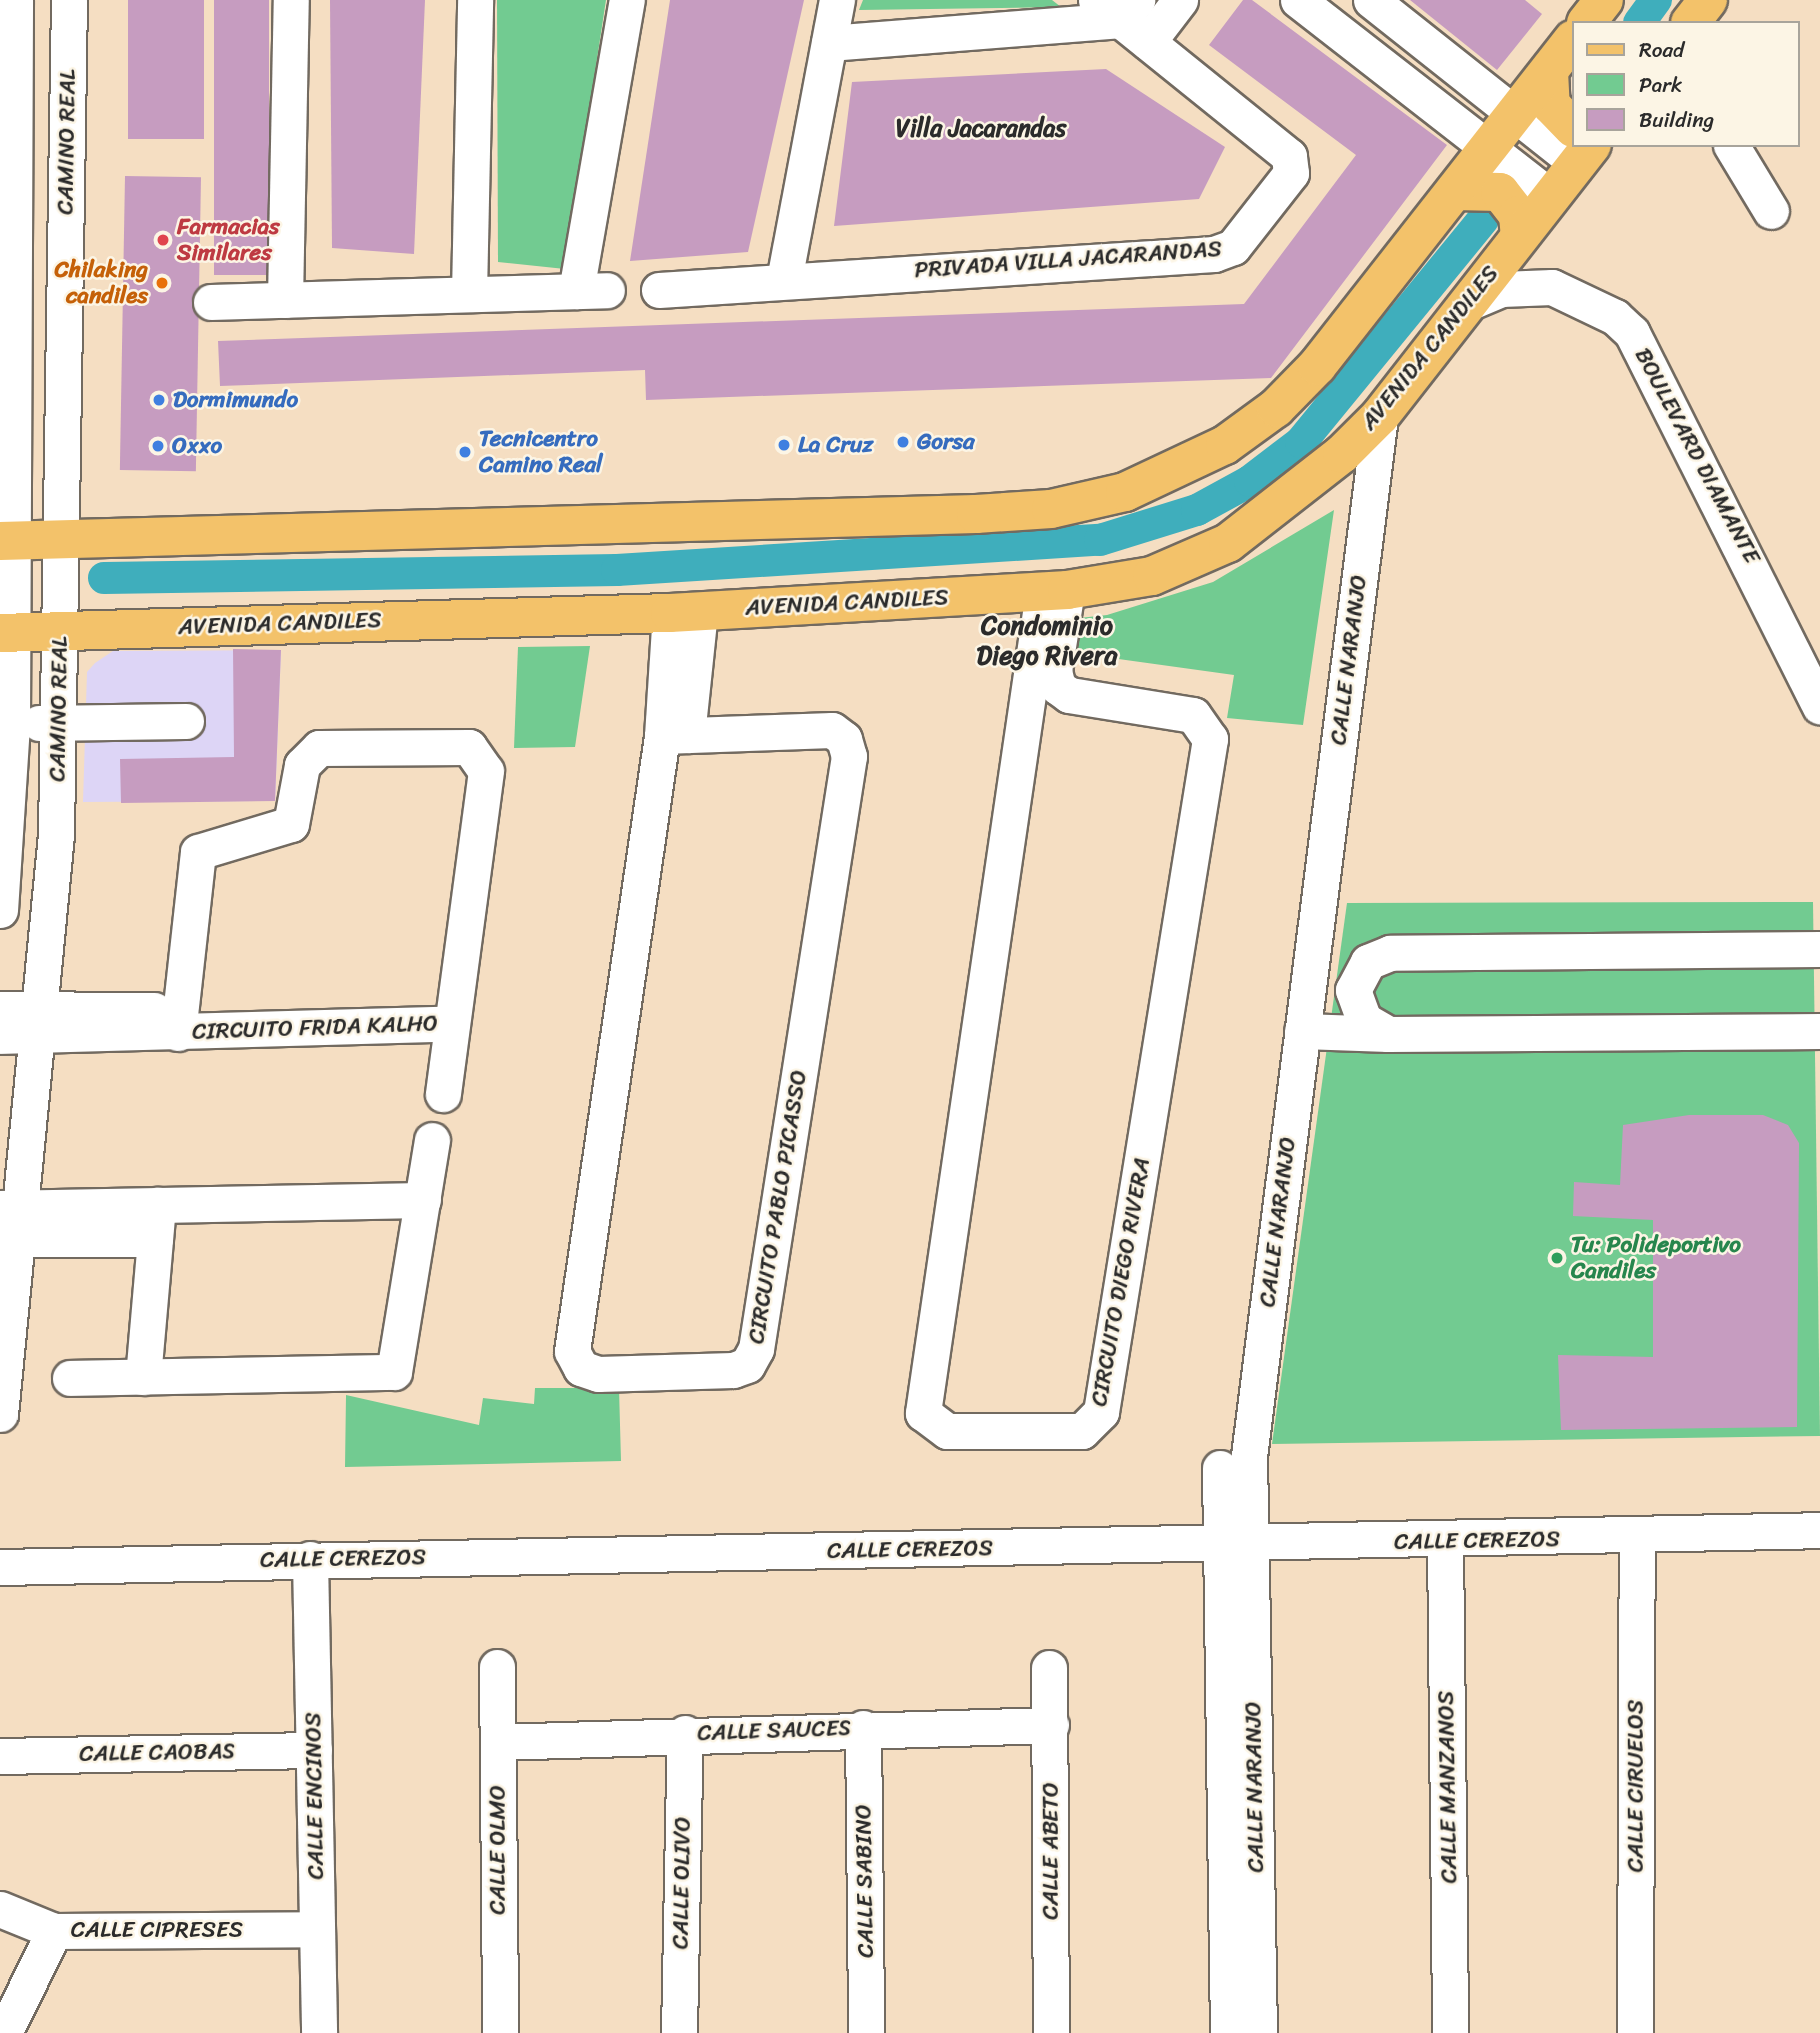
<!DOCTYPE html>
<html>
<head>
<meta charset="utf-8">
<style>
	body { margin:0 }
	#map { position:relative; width:1820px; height:2033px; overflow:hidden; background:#f5dec2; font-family:Sriracha,sans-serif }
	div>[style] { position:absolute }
	.built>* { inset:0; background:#ddd5f6 }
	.green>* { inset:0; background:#72cb91 }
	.canal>* { height:32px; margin:-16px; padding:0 16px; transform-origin:16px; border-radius:16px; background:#3faebc }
	.building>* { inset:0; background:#c69cc0; transform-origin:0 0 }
	.roads { filter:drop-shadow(2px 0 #726a60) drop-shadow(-2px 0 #726a60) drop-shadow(0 2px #726a60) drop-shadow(0 -2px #726a60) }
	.minor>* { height:35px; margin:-17.5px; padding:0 17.5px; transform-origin:17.5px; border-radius:17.5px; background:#fff }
	.major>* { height:38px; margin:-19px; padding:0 19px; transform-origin:19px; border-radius:19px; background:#f3c26a }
	.dots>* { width:19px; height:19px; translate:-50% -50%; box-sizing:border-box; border:4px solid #fcf5e5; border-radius:50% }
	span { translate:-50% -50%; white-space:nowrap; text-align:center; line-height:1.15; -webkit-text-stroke:5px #fcf5e5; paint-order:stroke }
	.street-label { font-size:23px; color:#2b2b2b }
	.health-label { font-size:23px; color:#be3a42; font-weight:700 }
	.left { translate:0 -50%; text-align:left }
	.food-label { font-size:23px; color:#c56008; font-weight:700 }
	.right { translate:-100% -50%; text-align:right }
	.shop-label { font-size:23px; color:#366cbe; font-weight:700 }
	.leisure-label { font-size:23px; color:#27864d; font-weight:700 }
	.neighbourhood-label { font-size:24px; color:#2b2b2b; font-weight:700 }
	.quarter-label { font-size:26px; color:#2b2b2b; font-weight:700 }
	.legend { position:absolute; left:1572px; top:21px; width:228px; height:126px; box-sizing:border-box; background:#fcf5e5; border:2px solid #a8a49b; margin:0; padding:9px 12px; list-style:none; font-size:21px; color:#2b2b2b }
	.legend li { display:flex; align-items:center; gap:14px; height:35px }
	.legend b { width:35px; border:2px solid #a8a49b }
</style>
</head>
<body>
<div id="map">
	<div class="built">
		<i style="clip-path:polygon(281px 650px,275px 801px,83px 802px,87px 672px,95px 663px,113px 651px)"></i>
	</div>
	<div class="green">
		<i style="clip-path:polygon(497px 0,606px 0,565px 269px,498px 262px)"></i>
		<i style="clip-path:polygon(863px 0,1052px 0,1061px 7px,859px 10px)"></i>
		<i style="clip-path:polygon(1334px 510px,1303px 725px,1227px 718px,1234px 675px,1068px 652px,1070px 619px,1107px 615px,1213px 582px)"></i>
		<i style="clip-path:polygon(590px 646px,575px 747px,514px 748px,518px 647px)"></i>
		<i style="clip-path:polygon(1813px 902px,1820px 1436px,1272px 1444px,1347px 903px)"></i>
		<i style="clip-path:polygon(535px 1388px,619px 1388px,621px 1461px,345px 1467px,346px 1395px,479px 1425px,483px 1398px,534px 1404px)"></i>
	</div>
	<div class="canal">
		<i style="left:1639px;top:23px;width:29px;rotate:-54deg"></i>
		<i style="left:104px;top:578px;width:513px;rotate:-0.89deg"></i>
		<i style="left:617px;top:570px;width:484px;rotate:-3.6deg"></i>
		<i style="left:1100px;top:540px;width:102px;rotate:-17.2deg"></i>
		<i style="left:1197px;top:510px;width:60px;rotate:-28.7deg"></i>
		<i style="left:1250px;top:481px;width:64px;rotate:-37.4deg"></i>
		<i style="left:1301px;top:442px;width:287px;rotate:-50.7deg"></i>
	</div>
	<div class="building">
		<i style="left:128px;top:0;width:76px;height:139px"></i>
		<i style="left:214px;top:0;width:55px;height:275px"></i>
		<i style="clip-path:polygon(330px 0,425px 0,414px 254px,332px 248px)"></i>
		<i style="clip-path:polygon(670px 0,804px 0,748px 252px,630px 261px)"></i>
		<i style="clip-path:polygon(1243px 0,1252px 0,1447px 145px,1271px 378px,646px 400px,645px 370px,220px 386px,218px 341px,1244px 304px,1356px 155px,1209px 45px)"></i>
		<i style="clip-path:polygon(1410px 0,1525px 0,1542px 14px,1497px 70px)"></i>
		<i style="clip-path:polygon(1106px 69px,1225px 147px,1199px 199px,834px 226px,852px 82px)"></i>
		<i style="left:125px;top:176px;width:76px;height:294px;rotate:1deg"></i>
		<i style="clip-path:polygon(233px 649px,281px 650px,275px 801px,121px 803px,120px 759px,234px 757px)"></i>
		<i style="clip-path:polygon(1689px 1115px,1763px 1115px,1788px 1125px,1799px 1143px,1797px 1427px,1561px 1430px,1558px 1355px,1653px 1357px,1653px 1220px,1573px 1216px,1574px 1182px,1620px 1185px,1623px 1125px)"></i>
	</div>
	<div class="roads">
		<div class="minor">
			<i style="left:1298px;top:0;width:321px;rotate:37.9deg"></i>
			<i style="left:1371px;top:0;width:263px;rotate:38.4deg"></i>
			<i style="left:1148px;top:42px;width:53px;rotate:-52.7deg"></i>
			<i style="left:829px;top:43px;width:293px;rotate:-4.5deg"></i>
			<i style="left:1121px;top:20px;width:26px;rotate:-51deg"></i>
			<i style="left:1731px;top:145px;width:77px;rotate:58.8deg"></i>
			<i style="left:784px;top:280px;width:285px;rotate:-79.3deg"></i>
			<i style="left:659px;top:290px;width:556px;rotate:-3.71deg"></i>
			<i style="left:1214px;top:254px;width:20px;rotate:-20deg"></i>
			<i style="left:1233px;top:247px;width:94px;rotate:-51.9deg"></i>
			<i style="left:1291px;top:173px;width:17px;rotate:-97deg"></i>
			<i style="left:1289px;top:156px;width:248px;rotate:-141.1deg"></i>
			<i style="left:576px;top:291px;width:295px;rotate:-80.1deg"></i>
			<i style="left:469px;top:294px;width:294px;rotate:-88.8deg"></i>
			<i style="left:285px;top:300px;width:300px;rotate:-88.9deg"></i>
			<i style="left:211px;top:302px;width:396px;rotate:-1.7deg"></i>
			<i style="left:1466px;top:304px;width:38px;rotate:-23deg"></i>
			<i style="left:1501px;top:289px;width:51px;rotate:-2.2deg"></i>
			<i style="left:1552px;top:287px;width:70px;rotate:25.5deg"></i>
			<i style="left:1615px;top:317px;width:23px;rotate:43deg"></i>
			<i style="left:1632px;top:333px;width:418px;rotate:63.3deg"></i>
			<i style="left:1043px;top:592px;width:830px;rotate:98.32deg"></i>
			<i style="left:923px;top:1413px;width:30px;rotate:37deg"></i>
			<i style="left:947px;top:1431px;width:135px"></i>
			<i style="left:1082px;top:1431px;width:27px;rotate:-45deg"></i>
			<i style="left:1101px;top:1412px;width:682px;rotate:-80.8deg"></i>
			<i style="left:1210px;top:739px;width:29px;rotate:-125deg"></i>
			<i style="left:1193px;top:715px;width:126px;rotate:-170.8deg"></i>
			<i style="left:1069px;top:695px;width:14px;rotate:-144deg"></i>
			<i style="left:1058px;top:687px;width:16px;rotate:-104deg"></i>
			<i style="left:1054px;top:671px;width:82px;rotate:-80.9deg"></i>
			<i style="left:39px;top:723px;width:147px;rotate:-0.8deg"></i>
			<i style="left:687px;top:735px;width:125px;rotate:-84deg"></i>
			<i style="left:662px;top:736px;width:170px;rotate:-2deg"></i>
			<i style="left:832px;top:730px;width:15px;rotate:37deg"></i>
			<i style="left:844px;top:739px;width:18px;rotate:74deg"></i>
			<i style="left:849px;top:756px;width:600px;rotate:98.91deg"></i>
			<i style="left:756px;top:1349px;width:18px;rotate:119deg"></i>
			<i style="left:747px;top:1365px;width:15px;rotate:160deg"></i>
			<i style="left:733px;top:1370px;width:135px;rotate:178.3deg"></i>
			<i style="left:598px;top:1374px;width:18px;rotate:-161deg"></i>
			<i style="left:581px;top:1368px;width:19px;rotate:-118deg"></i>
			<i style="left:572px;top:1351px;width:622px;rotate:-81.67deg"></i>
			<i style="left:662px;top:736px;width:123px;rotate:-86.3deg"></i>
			<i style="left:0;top:910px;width:186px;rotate:-86.3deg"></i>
			<i style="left:12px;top:724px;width:724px;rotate:-89.76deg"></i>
			<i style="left:1820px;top:949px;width:430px;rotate:179.5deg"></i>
			<i style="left:1390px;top:953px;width:24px;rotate:158deg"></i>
			<i style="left:1368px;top:962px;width:32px;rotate:118deg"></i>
			<i style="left:1353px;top:990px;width:32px;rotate:70deg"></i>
			<i style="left:1364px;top:1020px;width:28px;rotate:30deg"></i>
			<i style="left:1388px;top:1034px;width:432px;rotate:-0.4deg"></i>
			<i style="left:0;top:1009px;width:154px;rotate:0.4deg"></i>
			<i style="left:1302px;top:1031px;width:86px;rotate:2deg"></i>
			<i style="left:178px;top:1033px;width:182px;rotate:-83.7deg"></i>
			<i style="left:198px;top:852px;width:97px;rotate:-16.8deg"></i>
			<i style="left:291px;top:824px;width:60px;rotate:-79.4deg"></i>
			<i style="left:302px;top:765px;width:24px;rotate:-45deg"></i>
			<i style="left:319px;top:748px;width:150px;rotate:-0.4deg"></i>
			<i style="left:469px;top:747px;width:29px;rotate:55deg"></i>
			<i style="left:486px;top:771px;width:326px;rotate:97.6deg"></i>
			<i style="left:0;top:1036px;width:452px;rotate:-1.6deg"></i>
			<i style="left:0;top:1208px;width:423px;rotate:-1.1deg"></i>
			<i style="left:0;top:1239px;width:155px"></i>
			<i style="left:143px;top:1377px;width:173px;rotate:-85deg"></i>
			<i style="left:70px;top:1378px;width:324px;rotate:-1.1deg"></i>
			<i style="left:394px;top:1372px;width:235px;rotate:-80.7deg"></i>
			<i style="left:0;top:1414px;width:582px;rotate:-84.48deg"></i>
			<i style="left:56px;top:835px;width:835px;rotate:-89.11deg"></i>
			<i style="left:1220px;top:1468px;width:565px;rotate:89.19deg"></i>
			<i style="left:1445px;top:1541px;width:492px;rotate:89.4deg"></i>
			<i style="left:310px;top:1559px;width:474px;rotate:88.9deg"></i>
			<i style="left:0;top:1567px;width:1820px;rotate:-1.16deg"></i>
			<i style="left:497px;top:1667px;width:366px;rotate:89.5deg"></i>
			<i style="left:1049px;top:1668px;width:365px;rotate:89.7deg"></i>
			<i style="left:863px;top:1728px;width:305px;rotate:89.4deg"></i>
			<i style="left:498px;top:1742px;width:553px;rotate:-1.76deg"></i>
			<i style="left:0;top:1756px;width:314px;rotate:-1.1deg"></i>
			<i style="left:0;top:1909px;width:58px;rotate:22.2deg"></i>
			<i style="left:54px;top:1931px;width:263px;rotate:-0.4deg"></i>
			<i style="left:4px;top:2033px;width:114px;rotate:-63.9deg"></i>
			<i style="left:679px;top:2033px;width:300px;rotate:-88.9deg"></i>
			<i style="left:1259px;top:2033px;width:577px;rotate:-90.99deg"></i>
			<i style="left:1249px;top:1456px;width:1048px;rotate:-82.82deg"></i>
			<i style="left:1635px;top:2033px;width:495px;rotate:-89.8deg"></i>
		</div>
		<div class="major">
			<i style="left:1586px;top:23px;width:29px;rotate:-52deg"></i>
			<i style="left:1690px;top:23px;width:29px;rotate:-52deg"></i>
			<i style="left:1549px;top:72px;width:33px;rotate:87deg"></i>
			<i style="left:1551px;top:105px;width:32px;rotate:46deg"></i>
			<i style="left:1455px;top:191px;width:45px;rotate:1.3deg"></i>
			<i style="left:1500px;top:192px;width:29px;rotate:52deg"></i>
			<i style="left:1518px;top:215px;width:21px;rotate:85deg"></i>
			<i style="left:0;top:541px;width:976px;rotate:-1.58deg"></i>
			<i style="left:976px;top:514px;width:75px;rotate:-3.8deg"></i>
			<i style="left:1051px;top:509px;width:76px;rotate:-12.9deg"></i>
			<i style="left:1125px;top:492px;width:110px;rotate:-25.2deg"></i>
			<i style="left:1225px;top:445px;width:63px;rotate:-36deg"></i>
			<i style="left:1276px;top:408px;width:59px;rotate:-45.7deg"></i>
			<i style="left:1317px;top:366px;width:415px;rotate:-51.9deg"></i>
			<i style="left:0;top:633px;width:670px;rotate:-1.71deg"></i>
			<i style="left:670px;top:613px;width:398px;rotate:-3.3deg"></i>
			<i style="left:1067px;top:590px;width:86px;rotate:-9.4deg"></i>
			<i style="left:1152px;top:576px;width:83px;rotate:-23.5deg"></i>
			<i style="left:1228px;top:543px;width:145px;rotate:-38deg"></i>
			<i style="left:1342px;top:454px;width:54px;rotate:-45deg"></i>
			<i style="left:1380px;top:416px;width:344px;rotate:-52deg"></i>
		</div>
	</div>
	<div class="dots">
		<i style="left:163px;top:240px;background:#e0444e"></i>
		<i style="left:162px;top:283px;background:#e8710a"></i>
		<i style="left:159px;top:400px;background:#3f7fe0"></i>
		<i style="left:903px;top:442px;background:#3f7fe0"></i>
		<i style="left:784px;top:445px;background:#3f7fe0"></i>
		<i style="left:158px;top:446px;background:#3f7fe0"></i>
		<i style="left:465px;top:452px;background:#3f7fe0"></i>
		<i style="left:1557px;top:1258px;background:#2e9e5b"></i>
	</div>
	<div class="street-label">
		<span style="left:67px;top:142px;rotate:-89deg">CAMINO REAL</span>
		<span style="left:1068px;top:260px;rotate:-4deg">PRIVADA VILLA JACARANDAS</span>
		<span style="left:1430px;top:348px;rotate:-51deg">AVENIDA CANDILES</span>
		<span style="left:1697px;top:456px;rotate:62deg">BOULEVARD DIAMANTE</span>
		<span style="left:847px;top:603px;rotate:-3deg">AVENIDA CANDILES</span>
		<span style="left:280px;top:624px;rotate:-2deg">AVENIDA CANDILES</span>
		<span style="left:1349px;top:660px;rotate:-83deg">CALLE NARANJO</span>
		<span style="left:59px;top:709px;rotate:-89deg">CAMINO REAL</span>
		<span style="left:315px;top:1028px;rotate:-2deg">CIRCUITO FRIDA KALHO</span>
		<span style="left:778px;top:1207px;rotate:-81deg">CIRCUITO PABLO PICASSO</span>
		<span style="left:1278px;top:1222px;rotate:-83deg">CALLE NARANJO</span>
		<span style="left:1121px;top:1282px;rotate:-80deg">CIRCUITO DIEGO RIVERA</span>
		<span style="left:1477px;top:1541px;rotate:-1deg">CALLE CEREZOS</span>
		<span style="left:910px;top:1550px;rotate:-1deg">CALLE CEREZOS</span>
		<span style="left:343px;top:1559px;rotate:-1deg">CALLE CEREZOS</span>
		<span style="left:774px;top:1731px;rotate:-2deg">CALLE SAUCES</span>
		<span style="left:157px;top:1753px;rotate:-1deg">CALLE CAOBAS</span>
		<span style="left:1636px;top:1786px;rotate:-90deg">CALLE CIRUELOS</span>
		<span style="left:1255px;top:1787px;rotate:-91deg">CALLE NARANJO</span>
		<span style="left:1448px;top:1787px;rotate:-91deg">CALLE MANZANOS</span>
		<span style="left:315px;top:1796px;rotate:-91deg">CALLE ENCINOS</span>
		<span style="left:498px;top:1850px;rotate:-90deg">CALLE OLMO</span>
		<span style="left:1051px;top:1851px;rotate:-90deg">CALLE ABETO</span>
		<span style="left:865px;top:1881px;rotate:-91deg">CALLE SABINO</span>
		<span style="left:682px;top:1883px;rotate:-89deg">CALLE OLIVO</span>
		<span style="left:157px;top:1930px">CALLE CIPRESES</span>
	</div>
	<div class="health-label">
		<span class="left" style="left:177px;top:240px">Farmacias<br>Similares</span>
	</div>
	<div class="food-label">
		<span class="right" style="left:148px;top:283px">Chilaking<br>candiles</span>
	</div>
	<div class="shop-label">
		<span class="left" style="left:173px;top:400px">Dormimundo</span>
		<span class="left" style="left:479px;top:452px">Tecnicentro<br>Camino Real</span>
		<span class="left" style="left:917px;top:442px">Gorsa</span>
		<span class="left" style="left:798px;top:445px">La Cruz</span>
		<span class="left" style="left:172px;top:446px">Oxxo</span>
	</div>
	<div class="leisure-label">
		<span class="left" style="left:1571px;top:1258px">Tu: Polideportivo<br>Candiles</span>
	</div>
	<div class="neighbourhood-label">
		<span style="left:981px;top:129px">Villa Jacarandas</span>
	</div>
	<div class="quarter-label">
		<span style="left:1047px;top:641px">Condominio<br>Diego Rivera</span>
	</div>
	<ul class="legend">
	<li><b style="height:9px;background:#f3c26a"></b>Road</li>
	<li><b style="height:19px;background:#72cb91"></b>Park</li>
	<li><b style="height:19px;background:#c69cc0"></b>Building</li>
	</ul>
</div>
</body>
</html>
